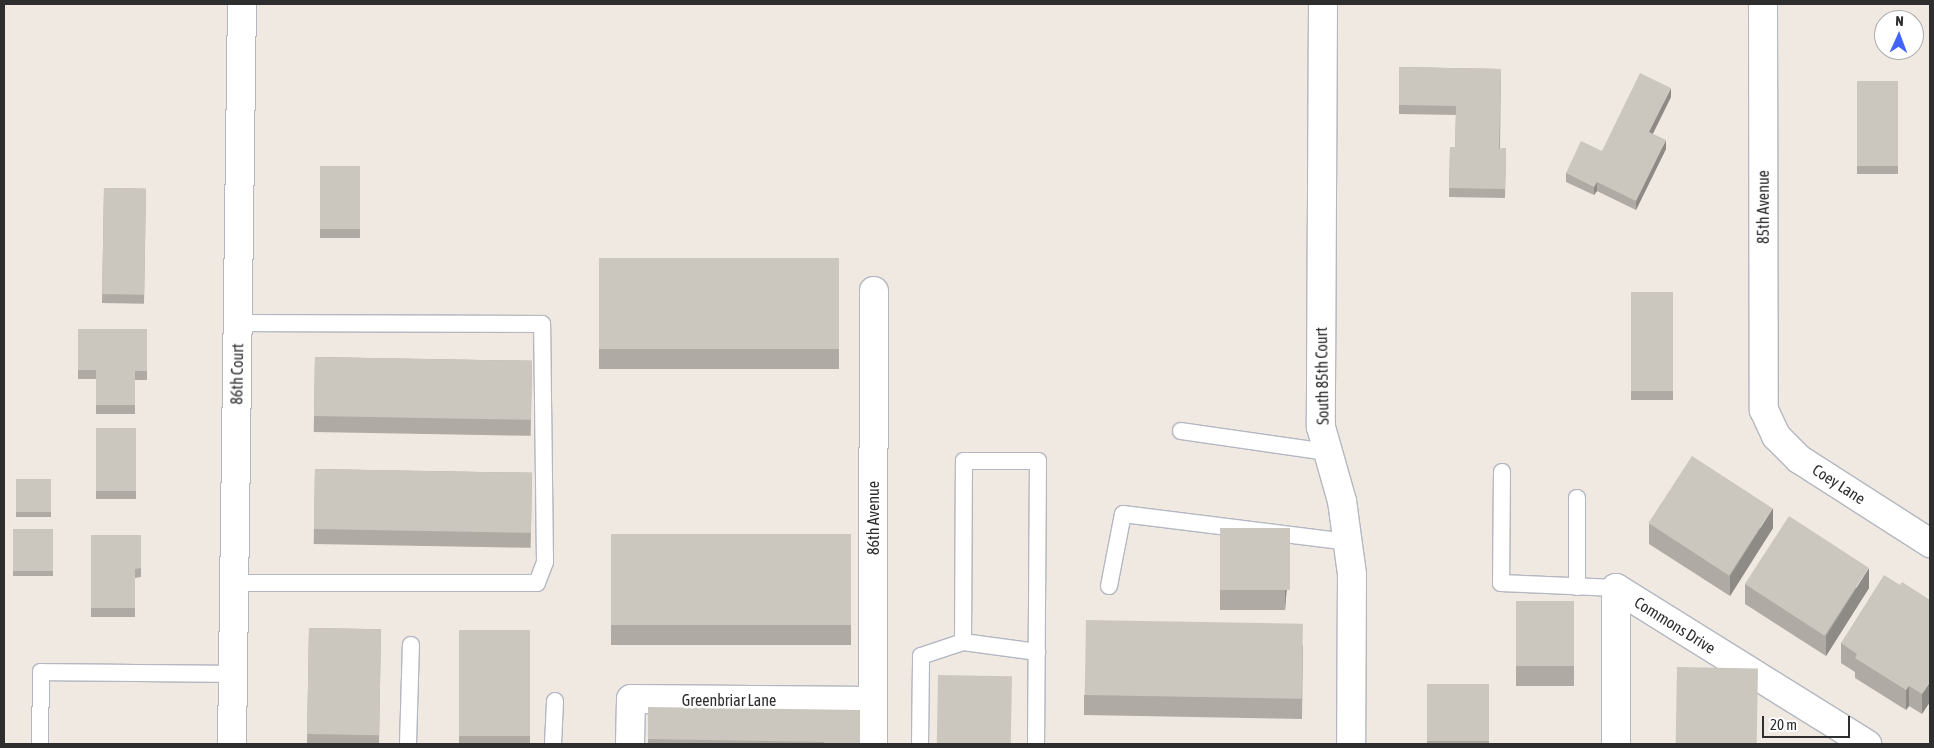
<!DOCTYPE html>
<html>
<head>
<meta charset="utf-8">
<style>
	body { margin:0 }
	#map { position:relative; width:1934px; height:748px; overflow:hidden; background:#efe9e1; font-family:"Asap Condensed",sans-serif }
	div>[style] { position:absolute }
	.roads { filter:drop-shadow(1px 0 #b4b7c1) drop-shadow(-1px 0 #b4b7c1) drop-shadow(0 1px #b4b7c1) drop-shadow(0 -1px #b4b7c1) }
	.service>* { height:16px; margin:-8px; padding:0 8px; transform-origin:8px; border-radius:8px; background:#fff }
	.minor>* { height:28px; margin:-14px; padding:0 14px; transform-origin:14px; border-radius:14px; background:#fff }
	.wall>* { inset:0; background:#afaba4; transform-origin:0 0 }
	.shaded-wall>* { inset:0; background:#8e8b86 }
	.building>* { inset:0; background:#cbc7bf; transform-origin:0 0 }
	span { translate:-50% -50%; white-space:nowrap; text-align:center; line-height:1.15; -webkit-text-stroke:5px #fff; paint-order:stroke }
	.street-label { font-size:16px; color:#2e2e2e }
	.frame { position:absolute; inset:0; border:5px solid #2e2e2e; pointer-events:none }
	.north { position:absolute; left:1874px; top:10px; width:50px; height:50px; box-sizing:border-box; background:#fff; border:1px solid #ababab; border-radius:50%; rotate:2deg; font-size:14px; font-weight:700; line-height:20px; text-align:center; color:#2e2e2e }
	.north::after { content:''; display:block; margin:auto; width:18px; height:22px; background:#4264fb; clip-path:polygon(50% 0,100% 100%,50% 72%,0 100%) }
	.scale { position:absolute; left:1762px; top:716px; width:88px; height:22px; box-sizing:border-box; border:2px solid #2e2e2e; border-top:0; padding-left:6px; font-size:15px; line-height:18px; white-space:nowrap; color:#2e2e2e; -webkit-text-stroke:4px #fff; paint-order:stroke }
</style>
</head>
<body>
<div id="map">
	<div class="roads">
		<div class="service">
			<i style="left:1181px;top:431px;width:148px;rotate:8.2deg"></i>
			<i style="left:1502px;top:472px;width:111px;rotate:90.5deg"></i>
			<i style="left:1501px;top:583px;width:115px;rotate:2.5deg"></i>
			<i style="left:234px;top:583px;width:303px"></i>
			<i style="left:537px;top:583px;width:22px;rotate:-69deg"></i>
			<i style="left:545px;top:562px;width:238px;rotate:-90.7deg"></i>
			<i style="left:542px;top:324px;width:304px;rotate:-179.8deg"></i>
			<i style="left:1109px;top:586px;width:73px;rotate:-79deg"></i>
			<i style="left:1123px;top:514px;width:228px;rotate:7.1deg"></i>
			<i style="left:1577px;top:587px;width:89px;rotate:-90deg"></i>
			<i style="left:963px;top:642px;width:181px;rotate:-89.7deg"></i>
			<i style="left:964px;top:461px;width:74px"></i>
			<i style="left:1038px;top:461px;width:283px;rotate:90.4deg"></i>
			<i style="left:40px;top:744px;width:72px;rotate:-89.2deg"></i>
			<i style="left:41px;top:672px;width:192px;rotate:0.6deg"></i>
			<i style="left:408px;top:744px;width:99px;rotate:-88.3deg"></i>
			<i style="left:553px;top:744px;width:43px;rotate:-87.3deg"></i>
			<i style="left:920px;top:744px;width:88px;rotate:-89.3deg"></i>
			<i style="left:921px;top:656px;width:44px;rotate:-18.4deg"></i>
			<i style="left:963px;top:642px;width:75px;rotate:7.7deg"></i>
		</div>
		<div class="minor">
			<i style="left:1323px;top:4px;width:423px;rotate:90.3deg"></i>
			<i style="left:1321px;top:427px;width:77px;rotate:74.2deg"></i>
			<i style="left:1342px;top:501px;width:74px;rotate:82.2deg"></i>
			<i style="left:1352px;top:574px;width:170px;rotate:90.3deg"></i>
			<i style="left:1763px;top:4px;width:406px;rotate:89.9deg"></i>
			<i style="left:1764px;top:410px;width:29px;rotate:65deg"></i>
			<i style="left:1776px;top:436px;width:33px;rotate:45deg"></i>
			<i style="left:1799px;top:459px;width:156px;rotate:32.7deg"></i>
			<i style="left:232px;top:744px;width:740px;rotate:-89.23deg"></i>
			<i style="left:630px;top:744px;width:45px;rotate:-88.7deg"></i>
			<i style="left:631px;top:699px;width:242px;rotate:0.5deg"></i>
			<i style="left:873px;top:744px;width:453px;rotate:-89.9deg"></i>
			<i style="left:1616px;top:744px;width:156px;rotate:-90deg"></i>
			<i style="left:1616px;top:588px;width:296px;rotate:31.9deg"></i>
		</div>
	</div>
	<div class="wall">
		<i style="clip-path:polygon(1399px 67px,1501px 69px,1500px 149px,1506px 148px,1505px 198px,1449px 197px,1450px 147px,1455px 147px,1456px 115px,1399px 114px)"></i>
		<i style="left:1857px;top:81px;width:41px;height:93px"></i>
		<i style="clip-path:polygon(1671px 97px,1653px 134px,1666px 149px,1636px 210px,1597px 191px,1594px 195px,1566px 182px,1566px 173px,1602px 151px)"></i>
		<i style="left:320px;top:166px;width:40px;height:72px"></i>
		<i style="left:104px;top:188px;width:42px;height:115px;rotate:1deg"></i>
		<i style="left:599px;top:258px;width:240px;height:111px"></i>
		<i style="left:1631px;top:292px;width:42px;height:108px"></i>
		<i style="clip-path:polygon(78px 329px,147px 329px,147px 380px,135px 380px,135px 414px,96px 414px,96px 379px,78px 379px)"></i>
		<i style="left:315px;top:357px;width:217px;height:75px;rotate:1deg"></i>
		<i style="left:96px;top:428px;width:40px;height:71px"></i>
		<i style="left:315px;top:469px;width:217px;height:75px;rotate:1deg"></i>
		<i style="left:16px;top:479px;width:35px;height:38px"></i>
		<i style="clip-path:polygon(1649px 524px,1773px 528px,1730px 596px,1649px 544px)"></i>
		<i style="clip-path:polygon(1220px 528px,1290px 548px,1285px 610px,1220px 610px)"></i>
		<i style="left:13px;top:529px;width:40px;height:47px"></i>
		<i style="left:611px;top:534px;width:240px;height:111px"></i>
		<i style="clip-path:polygon(91px 535px,141px 535px,141px 577px,135px 578px,135px 617px,91px 617px)"></i>
		<i style="clip-path:polygon(1745px 584px,1869px 588px,1826px 656px,1745px 604px)"></i>
		<i style="clip-path:polygon(1930px 600px,1922px 714px,1909px 706px,1906px 710px,1855px 678px,1855px 672px,1841px 663px,1841px 643px)"></i>
		<i style="left:1516px;top:601px;width:58px;height:85px"></i>
		<i style="left:309px;top:628px;width:72px;height:116px;rotate:1deg"></i>
		<i style="left:459px;top:630px;width:71px;height:114px"></i>
		<i style="clip-path:polygon(1303px 645px,1302px 719px,1084px 715px,1084px 695px)"></i>
		<i style="left:1427px;top:684px;width:62px;height:60px"></i>
		<i style="clip-path:polygon(648px 707px,860px 744px,648px 744px)"></i>
	</div>
	<div class="shaded-wall">
		<i style="clip-path:polygon(1671px 88px,1671px 97px,1649px 141px,1649px 132px)"></i>
		<i style="clip-path:polygon(1666px 140px,1666px 149px,1636px 210px,1636px 201px)"></i>
		<i style="clip-path:polygon(1597px 182px,1597px 191px,1594px 195px,1594px 187px)"></i>
		<i style="clip-path:polygon(1773px 508px,1773px 528px,1730px 596px,1730px 576px)"></i>
		<i style="clip-path:polygon(1290px 528px,1290px 548px,1285px 610px,1285px 590px)"></i>
		<i style="clip-path:polygon(1869px 568px,1869px 588px,1826px 656px,1826px 636px)"></i>
		<i style="clip-path:polygon(1930px 682px,1930px 702px,1922px 714px,1922px 694px)"></i>
		<i style="clip-path:polygon(1909px 686px,1909px 706px,1906px 710px,1906px 690px)"></i>
	</div>
	<div class="building">
		<i style="clip-path:polygon(1399px 67px,1501px 69px,1499px 149px,1506px 148px,1505px 189px,1449px 188px,1450px 147px,1455px 147px,1456px 106px,1399px 105px)"></i>
		<i style="clip-path:polygon(1640px 73px,1671px 88px,1649px 132px,1666px 140px,1636px 201px,1597px 182px,1594px 187px,1566px 173px,1581px 141px,1602px 151px)"></i>
		<i style="left:1857px;top:81px;width:41px;height:85px"></i>
		<i style="left:320px;top:166px;width:40px;height:63px"></i>
		<i style="left:104px;top:188px;width:42px;height:106px;rotate:1deg"></i>
		<i style="left:599px;top:258px;width:240px;height:91px"></i>
		<i style="left:1631px;top:292px;width:42px;height:99px"></i>
		<i style="clip-path:polygon(78px 329px,147px 329px,147px 371px,135px 371px,135px 405px,96px 405px,96px 370px,78px 370px)"></i>
		<i style="left:315px;top:357px;width:217px;height:59px;rotate:1deg"></i>
		<i style="left:96px;top:428px;width:40px;height:63px"></i>
		<i style="left:1692px;top:456px;width:96px;height:80px;rotate:33deg"></i>
		<i style="left:315px;top:469px;width:217px;height:60px;rotate:1deg"></i>
		<i style="left:16px;top:479px;width:35px;height:33px"></i>
		<i style="left:1789px;top:516px;width:95px;height:81px;rotate:33deg"></i>
		<i style="left:1220px;top:528px;width:70px;height:62px"></i>
		<i style="left:13px;top:529px;width:40px;height:42px"></i>
		<i style="left:611px;top:534px;width:240px;height:91px"></i>
		<i style="clip-path:polygon(91px 535px,141px 535px,141px 568px,135px 569px,135px 608px,91px 608px)"></i>
		<i style="clip-path:polygon(1884px 575px,1900px 585px,1902px 582px,1930px 600px,1930px 682px,1922px 694px,1909px 686px,1906px 690px,1855px 658px,1857px 654px,1841px 643px)"></i>
		<i style="left:1516px;top:601px;width:58px;height:65px"></i>
		<i style="left:1086px;top:620px;width:217px;height:75px;rotate:1deg"></i>
		<i style="left:309px;top:628px;width:72px;height:106px;rotate:1deg"></i>
		<i style="left:459px;top:630px;width:71px;height:106px"></i>
		<i style="left:1677px;top:667px;width:81px;height:77px;rotate:1deg"></i>
		<i style="left:938px;top:675px;width:74px;height:69px;rotate:1deg"></i>
		<i style="left:1427px;top:684px;width:62px;height:57px"></i>
		<i style="clip-path:polygon(648px 707px,860px 710px,860px 744px,824px 744px,824px 742px,648px 739px)"></i>
	</div>
	<div class="street-label">
		<span style="left:1763px;top:207px;rotate:-90deg">85th Avenue</span>
		<span style="left:237px;top:374px;rotate:-89deg">86th Court</span>
		<span style="left:1322px;top:376px;rotate:-91deg">South 85th Court</span>
		<span style="left:1839px;top:484px;rotate:33deg">Coey Lane</span>
		<span style="left:873px;top:518px;rotate:-90deg">86th Avenue</span>
		<span style="left:1675px;top:625px;rotate:32deg">Commons Drive</span>
		<span style="left:729px;top:700px">Greenbriar Lane</span>
	</div>
	<div class="frame"></div>
	<div class="north">N</div>
	<div class="scale">20 m</div>
</div>
</body>
</html>
